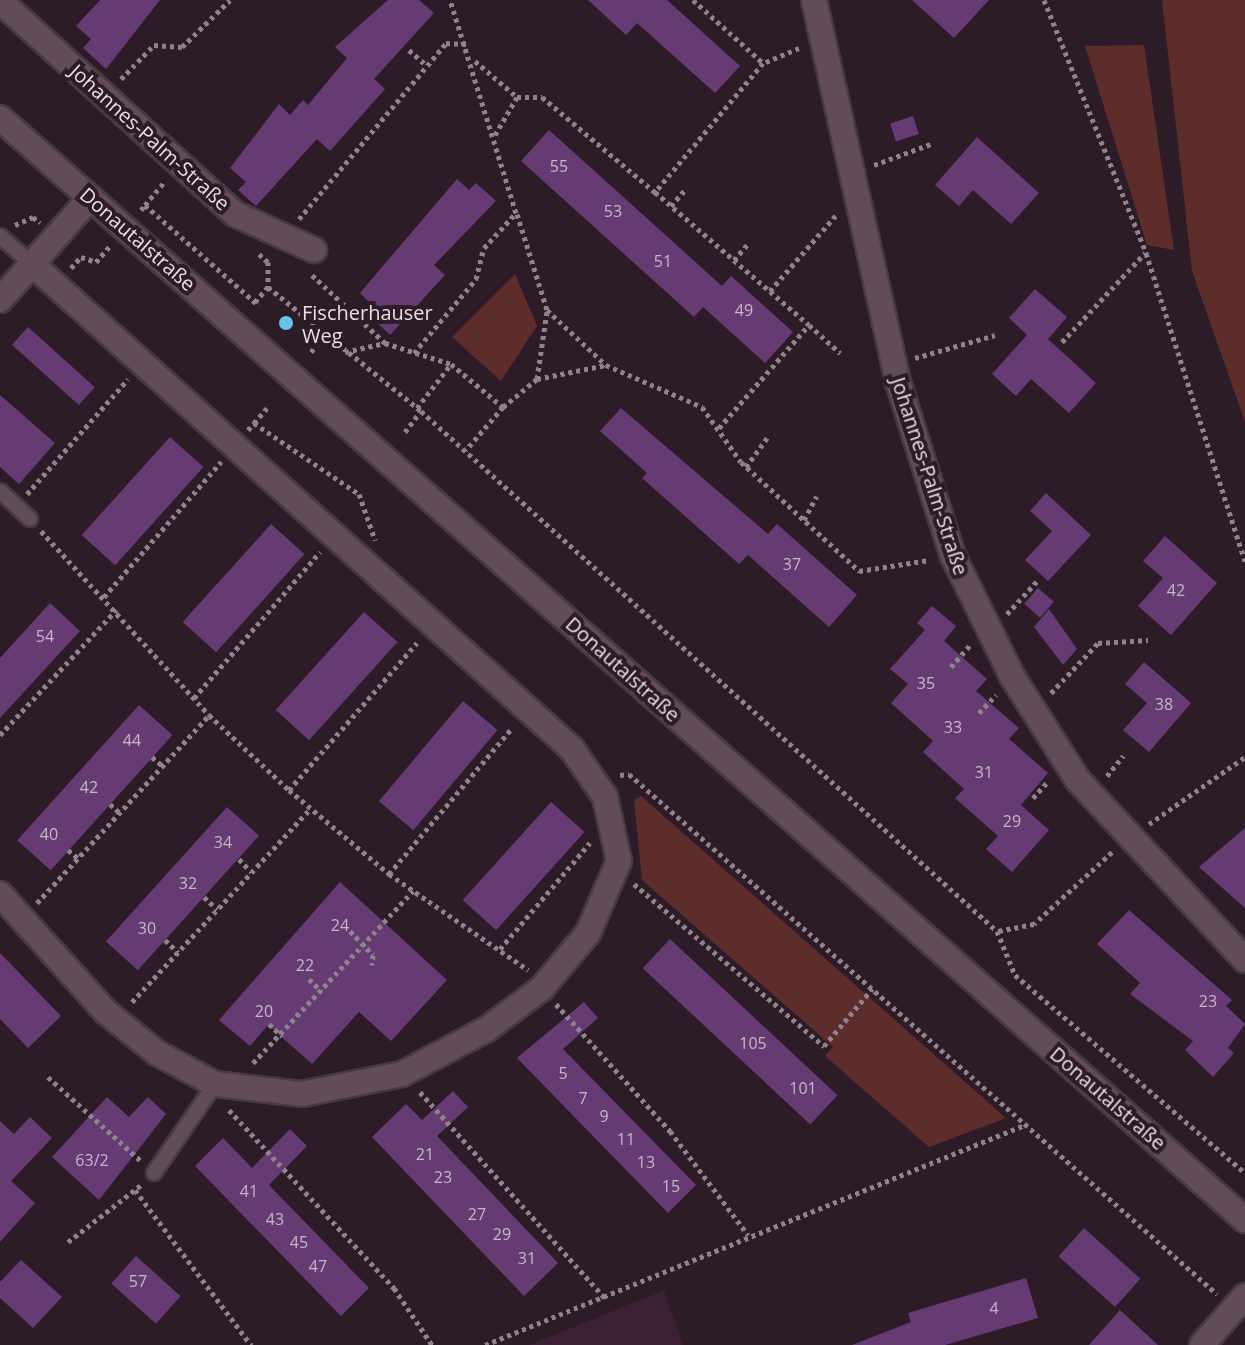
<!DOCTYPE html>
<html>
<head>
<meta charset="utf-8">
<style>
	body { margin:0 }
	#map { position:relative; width:1245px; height:1345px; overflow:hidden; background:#2d1b27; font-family:"Open Sans",sans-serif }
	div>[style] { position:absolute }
	.built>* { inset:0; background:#392132 }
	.green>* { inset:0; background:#5d2d2c }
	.building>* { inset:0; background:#643c73; transform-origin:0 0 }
	.path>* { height:5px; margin-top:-2.5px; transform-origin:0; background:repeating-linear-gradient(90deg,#91828c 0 4px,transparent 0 8px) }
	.roads { filter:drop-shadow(2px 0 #483943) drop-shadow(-2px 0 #483943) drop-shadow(0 2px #483943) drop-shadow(0 -2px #483943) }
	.service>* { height:14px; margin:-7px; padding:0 7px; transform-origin:7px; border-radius:7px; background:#614c5a }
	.minor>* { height:24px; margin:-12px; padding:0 12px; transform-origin:12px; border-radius:12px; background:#614c5a }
	.secondary>* { height:24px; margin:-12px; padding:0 12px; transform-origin:12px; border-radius:12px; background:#614c5a }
	.dots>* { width:22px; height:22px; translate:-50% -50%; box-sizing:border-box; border:4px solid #2d1b27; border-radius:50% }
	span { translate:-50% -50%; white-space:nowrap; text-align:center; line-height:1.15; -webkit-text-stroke:8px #2d1b27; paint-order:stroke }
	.number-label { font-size:16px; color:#c9b6c9 }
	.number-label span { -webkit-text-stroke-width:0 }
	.street-label { font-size:20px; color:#ebdee6 }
	.poi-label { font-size:20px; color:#ebdee6 }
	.left { translate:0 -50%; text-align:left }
</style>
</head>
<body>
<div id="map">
	<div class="built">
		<i style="clip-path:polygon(664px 1290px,683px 1345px,529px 1345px)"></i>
	</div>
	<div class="green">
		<i style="clip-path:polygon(1162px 0,1245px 0,1245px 422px,1192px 271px)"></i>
		<i style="clip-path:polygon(1144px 45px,1174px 250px,1147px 245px,1085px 46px)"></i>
		<i style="clip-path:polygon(515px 274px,537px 326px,501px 381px,452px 337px)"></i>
		<i style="clip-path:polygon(641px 796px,1006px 1118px,929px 1147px,825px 1056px,833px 1047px,642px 880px,634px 800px)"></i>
	</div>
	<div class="building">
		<i style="clip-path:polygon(100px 0,160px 0,106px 69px,83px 48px,91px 39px,76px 26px)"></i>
		<i style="clip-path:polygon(388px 0,419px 0,434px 13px,374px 79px,385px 89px,330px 151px,317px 139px,256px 206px,238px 190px,246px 182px,230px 168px,279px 104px,290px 115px,303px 100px,308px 105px,347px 58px,335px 47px)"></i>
		<i style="clip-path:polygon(588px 0,667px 0,740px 66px,715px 93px,637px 23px,626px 35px)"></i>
		<i style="clip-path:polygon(912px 0,989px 0,954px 38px)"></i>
		<i style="left:913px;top:116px;width:19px;height:24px;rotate:72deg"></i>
		<i style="clip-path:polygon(549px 130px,722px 286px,731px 276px,793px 332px,765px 363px,703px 307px,694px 317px,521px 161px)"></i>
		<i style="clip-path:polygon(977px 137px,1039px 193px,1011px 224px,973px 190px,959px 206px,935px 185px)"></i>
		<i style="clip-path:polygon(457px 179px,469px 190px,476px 183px,496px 201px,434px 265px,445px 275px,390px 335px,370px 316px,376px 309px,360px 293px)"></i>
		<i style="clip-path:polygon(1035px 289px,1067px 317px,1048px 339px,1096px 383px,1069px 413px,1031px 379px,1016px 396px,992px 374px,1027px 335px,1009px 318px)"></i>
		<i style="left:28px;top:327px;width:90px;height:24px;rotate:42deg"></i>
		<i style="clip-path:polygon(0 395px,55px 443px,19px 484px,0 467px)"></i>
		<i style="clip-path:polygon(621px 408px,768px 534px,777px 524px,857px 595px,829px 627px,748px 555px,739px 564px,642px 478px,647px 473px,600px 431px)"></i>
		<i style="left:170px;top:437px;width:45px;height:132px;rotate:42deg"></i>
		<i style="clip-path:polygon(1046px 493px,1091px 535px,1048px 581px,1025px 560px,1052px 531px,1030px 511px)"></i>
		<i style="left:271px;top:524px;width:45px;height:132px;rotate:42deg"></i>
		<i style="clip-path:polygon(1165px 536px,1217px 583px,1171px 635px,1138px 606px,1163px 578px,1143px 561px)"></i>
		<i style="left:1038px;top:588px;width:21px;height:21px;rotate:41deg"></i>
		<i style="clip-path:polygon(50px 603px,80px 631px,0 718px,0 658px)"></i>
		<i style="clip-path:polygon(932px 606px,956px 626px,944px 641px,987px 679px,976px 691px,1019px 728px,1009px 739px,1048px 773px,1021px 805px,1049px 830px,1012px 872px,986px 849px,998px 836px,955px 798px,964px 789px,923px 752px,933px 741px,891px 703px,908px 684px,890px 669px,925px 630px,917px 623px)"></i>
		<i style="clip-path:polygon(1049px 609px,1077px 649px,1063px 665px,1034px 627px)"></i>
		<i style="left:364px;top:612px;width:45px;height:132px;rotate:42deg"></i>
		<i style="clip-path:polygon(1144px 662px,1191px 703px,1149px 752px,1123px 730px,1147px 703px,1125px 684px)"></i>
		<i style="left:463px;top:701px;width:45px;height:131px;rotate:40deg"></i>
		<i style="left:139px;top:705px;width:45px;height:182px;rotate:42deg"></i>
		<i style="left:551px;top:802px;width:45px;height:132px;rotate:42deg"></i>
		<i style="left:227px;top:807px;width:43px;height:181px;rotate:42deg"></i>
		<i style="clip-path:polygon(1245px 828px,1245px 908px,1199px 867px)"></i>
		<i style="clip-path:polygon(340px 882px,447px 980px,391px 1041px,359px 1012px,312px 1064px,268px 1025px,250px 1046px,219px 1020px)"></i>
		<i style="clip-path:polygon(1129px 910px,1232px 1000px,1226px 1006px,1245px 1024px,1228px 1048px,1234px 1053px,1213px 1077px,1185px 1050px,1193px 1041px,1130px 994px,1140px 983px,1097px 944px)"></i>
		<i style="left:670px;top:939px;width:229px;height:40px;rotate:43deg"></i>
		<i style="clip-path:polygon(0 953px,61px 1016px,28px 1048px,0 1019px)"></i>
		<i style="clip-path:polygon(584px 1002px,598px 1018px,563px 1049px,696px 1185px,668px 1213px,517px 1058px)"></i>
		<i style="clip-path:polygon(453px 1091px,468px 1107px,437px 1136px,558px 1263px,524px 1296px,372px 1137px,406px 1104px,422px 1120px)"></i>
		<i style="clip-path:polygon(107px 1097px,129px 1117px,148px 1097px,166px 1114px,99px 1200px,52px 1157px)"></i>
		<i style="clip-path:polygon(30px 1117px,52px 1138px,11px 1181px,35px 1203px,0 1242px,0 1121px,14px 1134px)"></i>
		<i style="clip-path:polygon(290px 1129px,307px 1146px,269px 1185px,369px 1288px,341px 1316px,195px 1166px,223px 1138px,252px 1168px)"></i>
		<i style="left:1084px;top:1228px;width:76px;height:38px;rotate:42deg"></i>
		<i style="left:136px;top:1256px;width:60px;height:37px;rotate:42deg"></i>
		<i style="clip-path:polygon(21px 1260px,62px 1297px,33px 1328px,0 1298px,0 1282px)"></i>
		<i style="clip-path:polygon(1026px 1278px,1038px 1318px,945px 1345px,852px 1345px,911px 1322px,908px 1313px)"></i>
		<i style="clip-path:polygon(1120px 1310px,1158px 1345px,1089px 1345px)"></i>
	</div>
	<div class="path">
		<i style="left:693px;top:0;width:94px;rotate:42deg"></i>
		<i style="left:1044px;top:0;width:273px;rotate:68deg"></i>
		<i style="left:1146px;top:253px;width:324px;rotate:72.2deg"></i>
		<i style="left:799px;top:48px;width:39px;rotate:157deg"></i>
		<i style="left:763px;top:63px;width:168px;rotate:129.9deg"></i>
		<i style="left:655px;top:192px;width:203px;rotate:40.8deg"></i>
		<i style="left:409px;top:50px;width:21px;rotate:41deg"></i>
		<i style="left:475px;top:61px;width:55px;rotate:40.6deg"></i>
		<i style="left:121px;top:79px;width:47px;rotate:-45.9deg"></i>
		<i style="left:154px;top:45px;width:28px;rotate:4deg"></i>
		<i style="left:182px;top:47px;width:67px;rotate:-44.4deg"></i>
		<i style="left:495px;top:135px;width:44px;rotate:-59.9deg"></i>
		<i style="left:517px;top:97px;width:25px"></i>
		<i style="left:542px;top:97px;width:148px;rotate:40.1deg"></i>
		<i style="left:874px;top:165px;width:63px;rotate:-20.4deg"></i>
		<i style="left:145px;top:205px;width:31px;rotate:-50deg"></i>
		<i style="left:671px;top:206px;width:21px;rotate:-49deg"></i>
		<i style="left:141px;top:210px;width:6px;rotate:-51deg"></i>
		<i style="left:145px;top:205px;width:152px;rotate:41.5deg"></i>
		<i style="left:517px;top:214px;width:101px;rotate:72.6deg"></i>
		<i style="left:547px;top:310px;width:81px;rotate:43deg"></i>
		<i style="left:299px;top:219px;width:229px;rotate:-50.1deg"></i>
		<i style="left:446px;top:43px;width:22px;rotate:3deg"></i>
		<i style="left:15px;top:225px;width:20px;rotate:-24deg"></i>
		<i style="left:33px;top:217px;width:9px;rotate:41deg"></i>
		<i style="left:259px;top:254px;width:12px;rotate:42deg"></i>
		<i style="left:268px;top:262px;width:25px;rotate:90deg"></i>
		<i style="left:268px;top:287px;width:197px;rotate:39deg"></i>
		<i style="left:421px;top:411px;width:776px;rotate:42.08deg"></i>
		<i style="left:734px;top:260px;width:21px;rotate:-49deg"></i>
		<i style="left:71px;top:268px;width:15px;rotate:-48deg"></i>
		<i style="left:81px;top:257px;width:16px;rotate:18deg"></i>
		<i style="left:96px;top:262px;width:23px;rotate:-49deg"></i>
		<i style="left:312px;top:275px;width:100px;rotate:43deg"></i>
		<i style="left:385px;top:343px;width:69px;rotate:17.7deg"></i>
		<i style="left:451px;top:364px;width:67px;rotate:39.6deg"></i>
		<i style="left:503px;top:407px;width:57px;rotate:130.7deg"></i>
		<i style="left:770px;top:291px;width:102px;rotate:-49deg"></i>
		<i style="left:255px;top:302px;width:20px;rotate:-49deg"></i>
		<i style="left:1062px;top:342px;width:122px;rotate:-47deg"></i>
		<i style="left:311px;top:352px;width:19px;rotate:-51deg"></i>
		<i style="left:345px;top:352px;width:41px;rotate:-12.7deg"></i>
		<i style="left:414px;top:353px;width:97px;rotate:-50deg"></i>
		<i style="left:476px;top:279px;width:32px;rotate:-76deg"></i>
		<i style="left:484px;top:248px;width:47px;rotate:-47.6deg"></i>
		<i style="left:516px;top:213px;width:223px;rotate:-107.2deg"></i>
		<i style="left:915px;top:358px;width:83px;rotate:-16deg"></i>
		<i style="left:537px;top:379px;width:69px;rotate:-81.6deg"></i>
		<i style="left:503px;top:407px;width:44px;rotate:-39.5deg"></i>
		<i style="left:537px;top:379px;width:70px;rotate:-11.5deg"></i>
		<i style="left:606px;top:365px;width:105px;rotate:23.6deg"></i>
		<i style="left:702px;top:407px;width:67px;rotate:54.7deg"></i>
		<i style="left:741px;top:462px;width:161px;rotate:42.7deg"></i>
		<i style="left:859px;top:571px;width:71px;rotate:-8.9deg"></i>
		<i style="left:417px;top:408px;width:56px;rotate:-52.3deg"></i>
		<i style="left:254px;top:423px;width:20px;rotate:-49deg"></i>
		<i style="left:719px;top:428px;width:137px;rotate:-48.9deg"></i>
		<i style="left:809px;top:325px;width:42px;rotate:42.1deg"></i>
		<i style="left:248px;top:430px;width:9px;rotate:-49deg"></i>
		<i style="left:254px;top:423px;width:127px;rotate:34.1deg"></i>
		<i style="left:359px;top:494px;width:49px;rotate:70.8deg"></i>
		<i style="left:405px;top:432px;width:26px;rotate:-53deg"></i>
		<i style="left:746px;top:467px;width:39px;rotate:-54deg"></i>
		<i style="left:27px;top:494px;width:153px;rotate:-48.7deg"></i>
		<i style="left:804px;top:520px;width:27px;rotate:-62deg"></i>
		<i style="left:41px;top:531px;width:249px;rotate:47.6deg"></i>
		<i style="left:209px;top:715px;width:110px;rotate:43.2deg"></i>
		<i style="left:289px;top:790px;width:131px;rotate:40deg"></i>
		<i style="left:389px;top:874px;width:169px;rotate:34.6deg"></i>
		<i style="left:104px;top:597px;width:179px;rotate:-49.1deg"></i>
		<i style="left:1007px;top:614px;width:47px;rotate:-47.6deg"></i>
		<i style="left:951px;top:667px;width:30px;rotate:-49deg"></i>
		<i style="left:1051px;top:693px;width:69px;rotate:-46.8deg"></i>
		<i style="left:1098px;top:643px;width:50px;rotate:-3.4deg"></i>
		<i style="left:194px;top:698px;width:193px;rotate:-49.2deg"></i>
		<i style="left:979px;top:713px;width:25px;rotate:-47deg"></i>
		<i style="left:0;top:735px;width:171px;rotate:-47.1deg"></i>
		<i style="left:152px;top:757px;width:16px;rotate:40deg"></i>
		<i style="left:620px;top:775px;width:9px;rotate:-6deg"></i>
		<i style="left:629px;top:774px;width:785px;rotate:41.49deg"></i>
		<i style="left:1107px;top:776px;width:26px;rotate:-51deg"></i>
		<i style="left:289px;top:790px;width:195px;rotate:-49deg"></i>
		<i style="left:1033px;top:798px;width:24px;rotate:-48deg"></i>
		<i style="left:110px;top:804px;width:15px;rotate:42deg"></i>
		<i style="left:1149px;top:824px;width:117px;rotate:-34.9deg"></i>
		<i style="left:68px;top:850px;width:14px;rotate:39deg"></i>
		<i style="left:1112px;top:852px;width:106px;rotate:137.3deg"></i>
		<i style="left:1034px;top:924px;width:38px;rotate:169deg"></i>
		<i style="left:997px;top:931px;width:48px;rotate:67.8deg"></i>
		<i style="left:1015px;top:975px;width:303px;rotate:40.7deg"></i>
		<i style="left:239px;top:859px;width:18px;rotate:47deg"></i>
		<i style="left:389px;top:874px;width:191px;rotate:-49.9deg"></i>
		<i style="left:634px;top:884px;width:250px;rotate:40.5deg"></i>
		<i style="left:824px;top:1046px;width:75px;rotate:-49.9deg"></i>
		<i style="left:204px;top:897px;width:18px;rotate:43deg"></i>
		<i style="left:37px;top:903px;width:255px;rotate:-47.5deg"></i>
		<i style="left:350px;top:931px;width:33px;rotate:46deg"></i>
		<i style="left:373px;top:955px;width:10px;rotate:96deg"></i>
		<i style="left:165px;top:940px;width:18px;rotate:43deg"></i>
		<i style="left:500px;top:949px;width:139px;rotate:-49.7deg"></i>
		<i style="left:309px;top:979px;width:18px;rotate:45deg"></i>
		<i style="left:132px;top:1002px;width:263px;rotate:-47.3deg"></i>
		<i style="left:556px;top:1004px;width:171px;rotate:48.1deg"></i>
		<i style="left:670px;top:1131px;width:130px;rotate:53.1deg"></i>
		<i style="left:269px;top:1024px;width:18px;rotate:43deg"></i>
		<i style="left:253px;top:1063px;width:235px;rotate:-47.1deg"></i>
		<i style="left:48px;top:1077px;width:127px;rotate:42.1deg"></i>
		<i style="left:420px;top:1092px;width:277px;rotate:48.1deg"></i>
		<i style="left:229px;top:1110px;width:243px;rotate:47.2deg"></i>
		<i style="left:394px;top:1288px;width:69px;rotate:56.3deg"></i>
		<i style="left:135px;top:1190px;width:194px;rotate:53.2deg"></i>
		<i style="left:68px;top:1242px;width:93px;rotate:-38deg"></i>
		<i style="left:485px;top:1345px;width:585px;rotate:-22.18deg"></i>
	</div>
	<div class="roads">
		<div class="service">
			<i style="left:0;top:236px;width:43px;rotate:41.2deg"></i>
			<i style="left:0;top:491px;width:41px;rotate:43deg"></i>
			<i style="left:154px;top:1173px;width:108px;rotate:-55.6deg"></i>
		</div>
		<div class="minor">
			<i style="left:814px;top:0;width:391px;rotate:77.6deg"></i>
			<i style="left:898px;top:382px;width:182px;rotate:72.5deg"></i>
			<i style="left:953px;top:556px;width:134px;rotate:63.8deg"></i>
			<i style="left:1012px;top:676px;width:122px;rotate:57.7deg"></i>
			<i style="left:1077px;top:779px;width:247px;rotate:47.1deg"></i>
			<i style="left:0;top:1px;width:317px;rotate:42.2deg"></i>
			<i style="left:235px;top:214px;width:87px;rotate:24.5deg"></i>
			<i style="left:0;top:300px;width:137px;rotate:-48.5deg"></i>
			<i style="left:0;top:894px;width:159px;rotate:48.1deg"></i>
			<i style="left:106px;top:1012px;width:65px;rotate:38.8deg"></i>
			<i style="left:157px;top:1053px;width:66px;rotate:28.1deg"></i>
			<i style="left:215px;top:1084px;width:88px;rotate:6.6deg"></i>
			<i style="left:302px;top:1094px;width:102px;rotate:-11.3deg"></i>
			<i style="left:402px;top:1074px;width:96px;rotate:-27.9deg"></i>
			<i style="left:487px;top:1029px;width:69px;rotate:-36.7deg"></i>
			<i style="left:542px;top:988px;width:72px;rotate:-50.1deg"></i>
			<i style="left:588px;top:933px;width:78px;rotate:-66.7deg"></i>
			<i style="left:619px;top:861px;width:66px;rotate:-102.3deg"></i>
			<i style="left:605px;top:797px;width:58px;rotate:-124.5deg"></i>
			<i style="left:572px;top:749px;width:726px;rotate:-138.07deg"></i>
			<i style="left:1202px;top:1345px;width:65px;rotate:-48.7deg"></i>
		</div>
		<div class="secondary">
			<i style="left:0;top:118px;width:1663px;rotate:41.51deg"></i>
		</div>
	</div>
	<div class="dots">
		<i style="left:286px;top:323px;background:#65c5ee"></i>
	</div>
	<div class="number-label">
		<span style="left:559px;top:166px">55</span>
		<span style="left:613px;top:211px">53</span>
		<span style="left:663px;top:261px">51</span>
		<span style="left:744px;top:310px">49</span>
		<span style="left:792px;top:564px">37</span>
		<span style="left:1176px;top:590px">42</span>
		<span style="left:45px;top:636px">54</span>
		<span style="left:926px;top:683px">35</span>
		<span style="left:1164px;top:704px">38</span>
		<span style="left:953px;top:727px">33</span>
		<span style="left:132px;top:740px">44</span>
		<span style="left:984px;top:772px">31</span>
		<span style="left:89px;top:787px">42</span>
		<span style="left:1012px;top:821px">29</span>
		<span style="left:49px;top:834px">40</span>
		<span style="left:223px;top:842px">34</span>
		<span style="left:188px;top:883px">32</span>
		<span style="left:340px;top:925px">24</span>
		<span style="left:147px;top:928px">30</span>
		<span style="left:305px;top:965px">22</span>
		<span style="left:1208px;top:1001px">23</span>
		<span style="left:264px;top:1011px">20</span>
		<span style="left:753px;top:1043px">105</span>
		<span style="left:563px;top:1073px">5</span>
		<span style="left:803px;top:1088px">101</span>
		<span style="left:583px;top:1098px">7</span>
		<span style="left:604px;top:1116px">9</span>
		<span style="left:626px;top:1139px">11</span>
		<span style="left:425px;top:1154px">21</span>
		<span style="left:92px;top:1160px">63/2</span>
		<span style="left:646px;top:1162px">13</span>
		<span style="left:443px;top:1177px">23</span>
		<span style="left:671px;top:1186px">15</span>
		<span style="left:249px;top:1191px">41</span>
		<span style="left:477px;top:1214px">27</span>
		<span style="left:275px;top:1219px">43</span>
		<span style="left:502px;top:1234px">29</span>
		<span style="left:299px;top:1242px">45</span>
		<span style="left:527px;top:1258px">31</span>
		<span style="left:318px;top:1266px">47</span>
		<span style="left:138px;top:1281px">57</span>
		<span style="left:994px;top:1308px">4</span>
	</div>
	<div class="street-label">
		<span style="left:150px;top:137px;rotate:42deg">Johannes-Palm-Straße</span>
		<span style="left:138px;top:239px;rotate:41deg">Donautalstraße</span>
		<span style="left:930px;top:476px;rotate:72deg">Johannes-Palm-Straße</span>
		<span style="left:623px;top:669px;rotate:42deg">Donautalstraße</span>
		<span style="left:1108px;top:1098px;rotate:41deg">Donautalstraße</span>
	</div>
	<div class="poi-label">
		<span class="left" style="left:302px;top:324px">Fischerhauser<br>Weg</span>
	</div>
</div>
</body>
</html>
